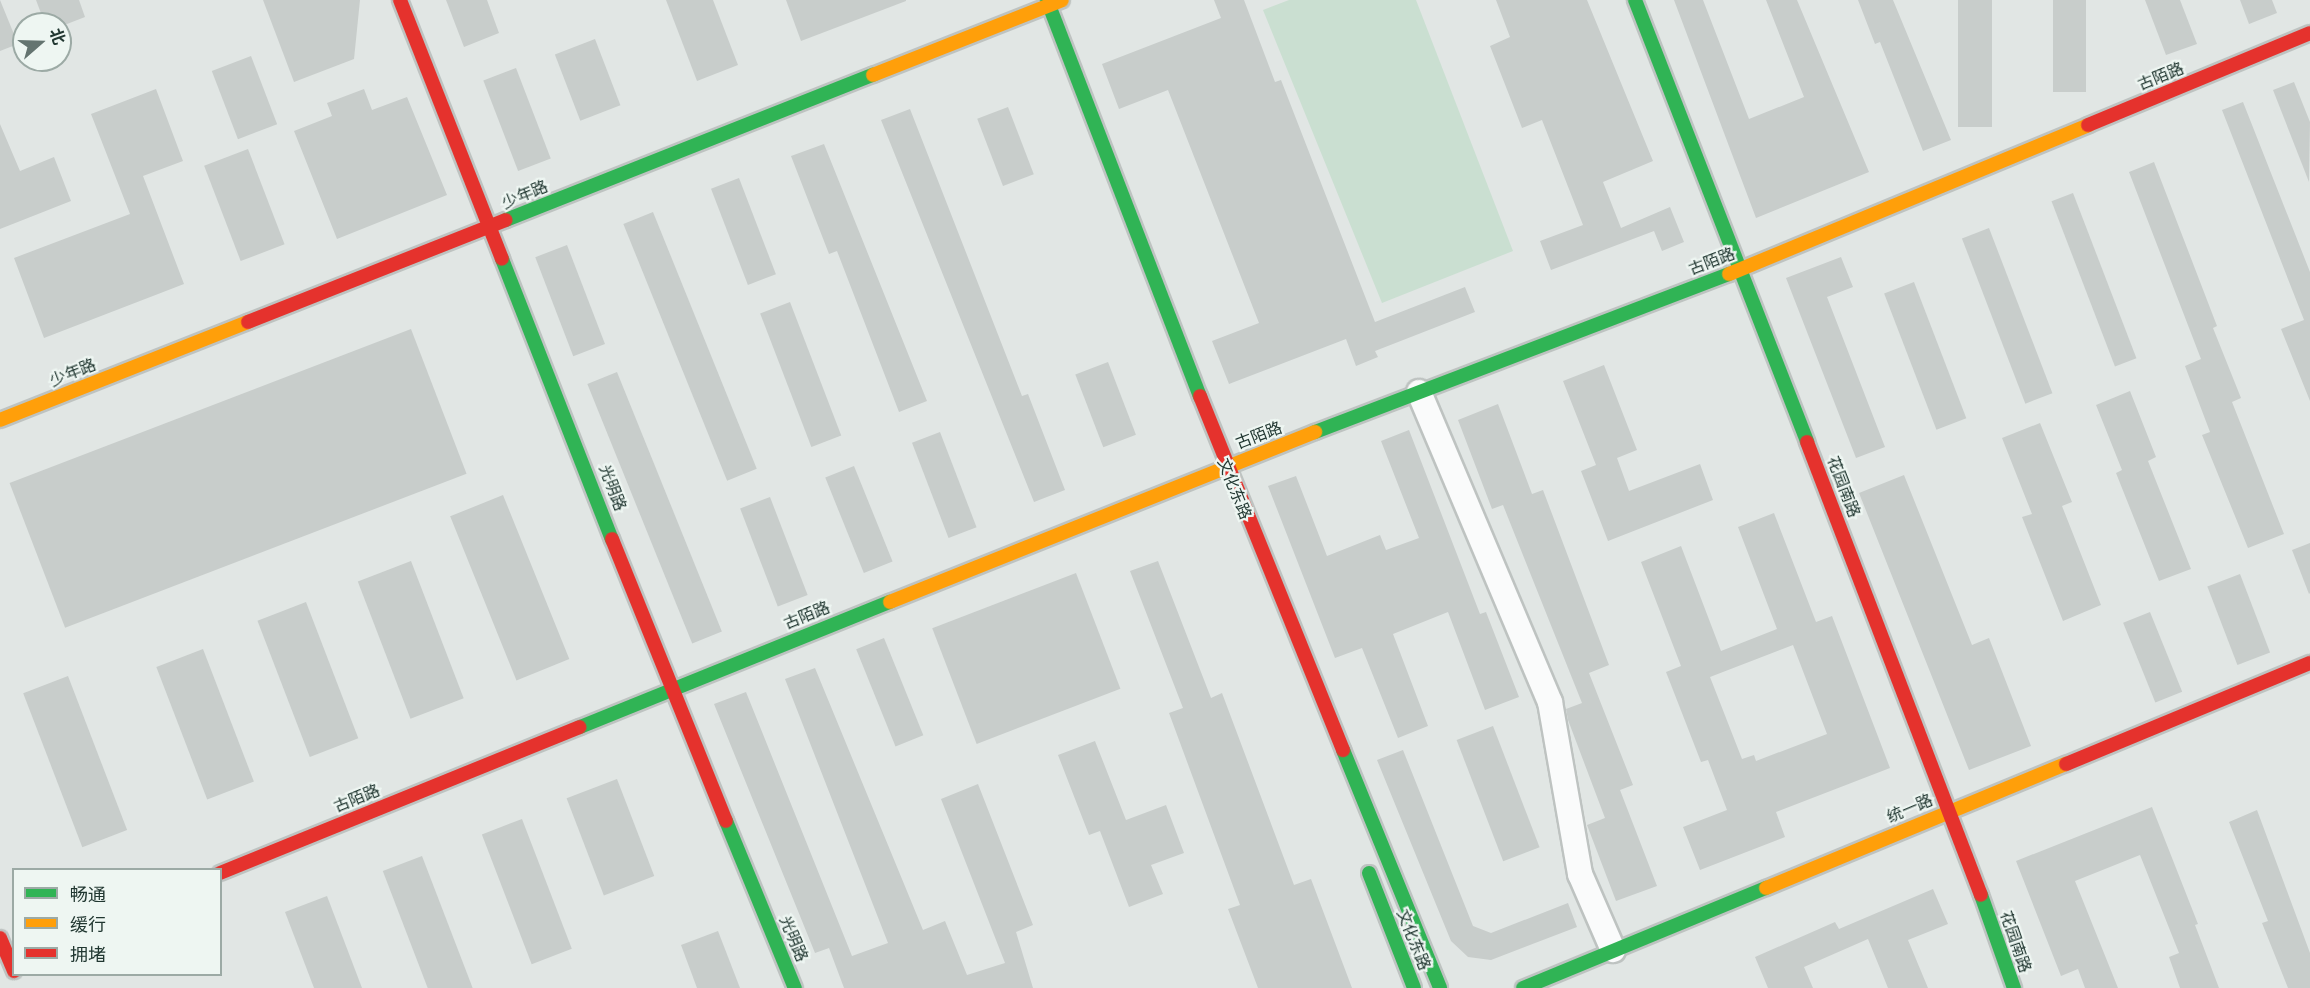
<!DOCTYPE html>
<html>
<head>
<meta charset="utf-8">
<style>
	body { margin:0 }
	#map { position:relative; width:2310px; height:988px; overflow:hidden; background:#e1e6e4; font-family:"DM Sans","Noto Sans SC",sans-serif }
	div>[style] { position:absolute }
	.green>* { inset:0; background:#cadfd1 }
	.building>* { inset:0; background:#c8cdcb; transform-origin:0 0 }
	.roads { filter:drop-shadow(2px 0 #bec3c1) drop-shadow(-2px 0 #bec3c1) drop-shadow(0 2px #bec3c1) drop-shadow(0 -2px #bec3c1) }
	.street>* { height:24px; margin:-12px; padding:0 12px; transform-origin:12px; border-radius:12px; background:#fafbfb }
	.fast>* { height:14px; margin:-7px; padding:0 7px; transform-origin:7px; border-radius:7px; background:#30b455 }
	.slow>* { height:14px; margin:-7px; padding:0 7px; transform-origin:7px; border-radius:7px; background:#ff9f0a }
	.jam>* { height:14px; margin:-7px; padding:0 7px; transform-origin:7px; border-radius:7px; background:#e5322d }
	span { translate:-50% -50%; white-space:nowrap; text-align:center; line-height:1.15; -webkit-text-stroke:4.5px #eef6f2; paint-order:stroke }
	.street-label { font-size:16px; color:#213731 }
	.legend { position:absolute; left:12px; top:868px; width:210px; height:108px; box-sizing:border-box; background:#eef6f2; border:2px solid #9caaa5; margin:0; padding:8px 10px; list-style:none; font-size:18px; color:#213731 }
	.legend li { display:flex; align-items:center; gap:12px; height:30px }
	.legend b { width:30px; border:2px solid #9caaa5 }
	.north { position:absolute; left:12px; top:12px; width:60px; height:60px; box-sizing:border-box; background:#eef6f2; border:2px solid #9caaa5; border-radius:50%; rotate:70deg; font-size:16px; font-weight:700; line-height:24px; text-align:center; color:#213731 }
	.north::after { content:''; display:block; margin:auto; width:21px; height:27px; background:#647470; clip-path:polygon(50% 0,100% 100%,50% 72%,0 100%) }
</style>
</head>
<body>
<div id="map">
	<div class="green">
		<i style="clip-path:polygon(1289px 0,1416px 0,1513px 251px,1382px 303px,1263px 10px)"></i>
	</div>
	<div class="building">
		<i style="clip-path:polygon(0 0,18px 44px,0 51px)"></i>
		<i style="clip-path:polygon(36px 0,79px 0,85px 17px,67px 24px,45px 24px)"></i>
		<i style="clip-path:polygon(263px 0,360px 0,354px 59px,294px 82px)"></i>
		<i style="clip-path:polygon(446px 0,487px 0,499px 33px,464px 47px)"></i>
		<i style="clip-path:polygon(666px 0,713px 0,738px 65px,697px 81px)"></i>
		<i style="clip-path:polygon(786px 0,906px 0,906px 1px,801px 41px)"></i>
		<i style="clip-path:polygon(1214px 0,1244px 0,1275px 82px,1281px 80px,1375px 322px,1465px 287px,1475px 312px,1375px 351px,1378px 357px,1356px 366px,1346px 339px,1229px 384px,1212px 341px,1259px 323px,1168px 90px,1119px 109px,1102px 64px,1221px 18px)"></i>
		<i style="clip-path:polygon(1496px 0,1587px 0,1653px 161px,1603px 182px,1621px 228px,1670px 207px,1684px 242px,1662px 251px,1654px 231px,1551px 270px,1540px 241px,1583px 225px,1542px 120px,1522px 128px,1490px 46px,1510px 37px)"></i>
		<i style="clip-path:polygon(1674px 0,1703px 0,1749px 119px,1804px 97px,1766px 0,1797px 0,1869px 172px,1756px 218px)"></i>
		<i style="clip-path:polygon(1858px 0,1893px 0,1951px 140px,1923px 151px,1880px 42px,1875px 44px)"></i>
		<i style="left:1958px;top:0;width:34px;height:127px"></i>
		<i style="left:2053px;top:0;width:33px;height:92px"></i>
		<i style="clip-path:polygon(2145px 0,2180px 0,2197px 44px,2166px 55px)"></i>
		<i style="clip-path:polygon(2240px 0,2272px 0,2277px 13px,2249px 24px)"></i>
		<i style="left:595px;top:39px;width:71px;height:43px;rotate:69deg"></i>
		<i style="left:251px;top:56px;width:73px;height:42px;rotate:69deg"></i>
		<i style="left:516px;top:68px;width:97px;height:35px;rotate:69deg"></i>
		<i style="clip-path:polygon(2294px 82px,2310px 122px,2309px 182px,2273px 90px)"></i>
		<i style="clip-path:polygon(156px 89px,183px 161px,143px 176px,184px 284px,44px 338px,14px 258px,130px 214px,91px 114px)"></i>
		<i style="clip-path:polygon(364px 89px,372px 110px,407px 97px,447px 195px,337px 239px,294px 131px,332px 116px,327px 103px)"></i>
		<i style="clip-path:polygon(2243px 102px,2310px 272px,2310px 401px,2281px 329px,2304px 320px,2222px 110px)"></i>
		<i style="left:1008px;top:107px;width:72px;height:33px;rotate:69deg"></i>
		<i style="clip-path:polygon(910px 109px,1022px 396px,1028px 394px,1065px 490px,1034px 502px,881px 120px)"></i>
		<i style="clip-path:polygon(0 124px,20px 171px,54px 157px,71px 201px,0 229px)"></i>
		<i style="clip-path:polygon(824px 144px,927px 401px,899px 412px,837px 251px,829px 254px,791px 156px)"></i>
		<i style="left:248px;top:149px;width:102px;height:47px;rotate:69deg"></i>
		<i style="clip-path:polygon(2154px 162px,2217px 326px,2213px 328px,2241px 398px,2232px 402px,2284px 534px,2248px 548px,2202px 435px,2210px 432px,2185px 366px,2201px 359px,2129px 172px)"></i>
		<i style="left:739px;top:178px;width:103px;height:30px;rotate:69deg"></i>
		<i style="left:2073px;top:193px;width:177px;height:23px;rotate:69deg"></i>
		<i style="left:653px;top:212px;width:277px;height:32px;rotate:68deg"></i>
		<i style="left:1989px;top:228px;width:177px;height:29px;rotate:69deg"></i>
		<i style="left:567px;top:245px;width:106px;height:34px;rotate:69deg"></i>
		<i style="clip-path:polygon(1841px 257px,1853px 287px,1827px 297px,1885px 447px,1856px 458px,1786px 278px)"></i>
		<i style="left:1914px;top:282px;width:146px;height:32px;rotate:69deg"></i>
		<i style="left:790px;top:302px;width:143px;height:32px;rotate:69deg"></i>
		<i style="left:411px;top:329px;width:155px;height:430px;rotate:69deg"></i>
		<i style="left:1108px;top:362px;width:78px;height:35px;rotate:69deg"></i>
		<i style="clip-path:polygon(1604px 365px,1637px 450px,1617px 458px,1629px 491px,1700px 464px,1713px 500px,1608px 541px,1581px 471px,1596px 465px,1563px 381px)"></i>
		<i style="left:617px;top:372px;width:280px;height:32px;rotate:68deg"></i>
		<i style="clip-path:polygon(2130px 391px,2156px 457px,2148px 461px,2191px 569px,2159px 581px,2116px 473px,2122px 470px,2096px 405px)"></i>
		<i style="clip-path:polygon(1498px 404px,1532px 494px,1543px 490px,1609px 665px,1589px 673px,1633px 785px,1620px 790px,1657px 886px,1616px 901px,1587px 825px,1605px 818px,1568px 720px,1566px 709px,1582px 703px,1503px 505px,1492px 509px,1458px 420px)"></i>
		<i style="clip-path:polygon(2040px 423px,2072px 502px,2062px 506px,2101px 605px,2063px 621px,2022px 517px,2032px 514px,2002px 438px)"></i>
		<i style="clip-path:polygon(1409px 430px,1480px 614px,1486px 612px,1519px 697px,1485px 710px,1448px 612px,1393px 634px,1428px 726px,1398px 738px,1362px 648px,1335px 658px,1268px 486px,1296px 476px,1327px 556px,1380px 535px,1386px 550px,1419px 538px,1381px 441px)"></i>
		<i style="left:940px;top:432px;width:102px;height:30px;rotate:69deg"></i>
		<i style="left:854px;top:466px;width:103px;height:31px;rotate:68deg"></i>
		<i style="clip-path:polygon(1904px 475px,1972px 645px,1989px 638px,2031px 746px,1969px 770px,1859px 493px)"></i>
		<i style="left:503px;top:495px;width:177px;height:57px;rotate:68deg"></i>
		<i style="left:770px;top:497px;width:105px;height:32px;rotate:69deg"></i>
		<i style="clip-path:polygon(evenodd,1774px 513px,1816px 622px,1832px 616px,1890px 768px,1776px 812px,1785px 837px,1700px 870px,1683px 827px,1727px 810px,1708px 760px,1701px 762px,1666px 672px,1681px 666px,1641px 562px,1681px 546px,1721px 651px,1777px 629px,1738px 527px,1774px 513px,1793px 645px,1827px 734px,1756px 761px,1754px 755px,1742px 759px,1710px 677px,1793px 645px)"></i>
		<i style="clip-path:polygon(2310px 543px,2310px 593px,2309px 594px,2292px 550px)"></i>
		<i style="left:411px;top:561px;width:147px;height:57px;rotate:69deg"></i>
		<i style="clip-path:polygon(1158px 561px,1211px 698px,1222px 693px,1294px 885px,1311px 879px,1352px 988px,1258px 988px,1228px 909px,1240px 905px,1169px 713px,1183px 708px,1130px 571px)"></i>
		<i style="left:1076px;top:573px;width:124px;height:154px;rotate:69deg"></i>
		<i style="left:2240px;top:574px;width:84px;height:35px;rotate:69deg"></i>
		<i style="left:306px;top:602px;width:146px;height:52px;rotate:69deg"></i>
		<i style="left:2150px;top:612px;width:86px;height:29px;rotate:68deg"></i>
		<i style="left:884px;top:638px;width:105px;height:30px;rotate:68deg"></i>
		<i style="left:203px;top:649px;width:142px;height:50px;rotate:69deg"></i>
		<i style="clip-path:polygon(815px 668px,923px 930px,945px 921px,967px 975px,1005px 963px,941px 799px,978px 784px,1033px 925px,1016px 932px,1033px 988px,844px 988px,829px 948px,815px 953px,714px 704px,746px 692px,852px 956px,888px 943px,785px 679px)"></i>
		<i style="left:68px;top:676px;width:165px;height:48px;rotate:69deg"></i>
		<i style="left:1493px;top:726px;width:130px;height:39px;rotate:69deg"></i>
		<i style="clip-path:polygon(1095px 741px,1126px 820px,1166px 805px,1184px 853px,1151px 865px,1163px 894px,1129px 907px,1100px 831px,1089px 835px,1058px 755px)"></i>
		<i style="clip-path:polygon(1403px 750px,1473px 926px,1491px 933px,1568px 903px,1577px 927px,1491px 960px,1468px 957px,1451px 941px,1377px 760px)"></i>
		<i style="left:617px;top:779px;width:104px;height:54px;rotate:69deg"></i>
		<i style="clip-path:polygon(2152px 807px,2198px 924px,2195px 925px,2219px 988px,2180px 988px,2169px 957px,2179px 953px,2140px 855px,2075px 881px,2118px 988px,2085px 988px,2078px 969px,2061px 976px,2016px 861px)"></i>
		<i style="clip-path:polygon(2257px 810px,2310px 953px,2310px 988px,2288px 988px,2262px 923px,2268px 921px,2229px 822px)"></i>
		<i style="left:522px;top:819px;width:139px;height:43px;rotate:69deg"></i>
		<i style="left:422px;top:856px;width:142px;height:42px;rotate:69deg"></i>
		<i style="clip-path:polygon(1933px 889px,1948px 924px,1908px 940px,1928px 988px,1888px 988px,1868px 939px,1804px 967px,1813px 988px,1768px 988px,1755px 957px,1835px 922px,1839px 929px)"></i>
		<i style="clip-path:polygon(327px 896px,362px 988px,314px 988px,285px 912px)"></i>
		<i style="clip-path:polygon(718px 931px,740px 988px,697px 988px,681px 945px)"></i>
	</div>
	<div class="roads">
		<div class="street">
			<i style="left:1419px;top:392px;width:337px;rotate:67.1deg"></i>
			<i style="left:1550px;top:702px;width:175px;rotate:80.1deg"></i>
			<i style="left:1580px;top:874px;width:83px;rotate:66.5deg"></i>
		</div>
		<div class="fast">
			<i style="left:1047px;top:0;width:425px;rotate:68.9deg"></i>
			<i style="left:1635px;top:0;width:474px;rotate:68.7deg"></i>
			<i style="left:506px;top:220px;width:395px;rotate:-21.6deg"></i>
			<i style="left:502px;top:259px;width:301px;rotate:68.6deg"></i>
			<i style="left:1315px;top:432px;width:443px;rotate:-20.9deg"></i>
			<i style="left:580px;top:727px;width:334px;rotate:-22deg"></i>
			<i style="left:1343px;top:750px;width:257px;rotate:67.8deg"></i>
			<i style="left:726px;top:821px;width:181px;rotate:67.6deg"></i>
			<i style="left:1369px;top:873px;width:123px;rotate:68.6deg"></i>
			<i style="left:1981px;top:895px;width:99px;rotate:70.5deg"></i>
			<i style="left:1523px;top:988px;width:263px;rotate:-22.4deg"></i>
		</div>
		<div class="slow">
			<i style="left:873px;top:75px;width:203px;rotate:-21.6deg"></i>
			<i style="left:1729px;top:274px;width:389px;rotate:-22.5deg"></i>
			<i style="left:0;top:420px;width:267px;rotate:-21.6deg"></i>
			<i style="left:890px;top:602px;width:458px;rotate:-21.8deg"></i>
			<i style="left:1766px;top:888px;width:325px;rotate:-22.5deg"></i>
		</div>
		<div class="jam">
			<i style="left:400px;top:0;width:278px;rotate:68.5deg"></i>
			<i style="left:2088px;top:125px;width:240px;rotate:-22.5deg"></i>
			<i style="left:248px;top:322px;width:277px;rotate:-21.6deg"></i>
			<i style="left:1200px;top:396px;width:382px;rotate:68deg"></i>
			<i style="left:1807px;top:442px;width:485px;rotate:69deg"></i>
			<i style="left:612px;top:539px;width:304px;rotate:68deg"></i>
			<i style="left:2066px;top:764px;width:264px;rotate:-22.5deg"></i>
			<i style="left:220px;top:873px;width:388px;rotate:-22.1deg"></i>
			<i style="left:0;top:938px;width:36px;rotate:67deg"></i>
		</div>
	</div>
	<div class="street-label">
		<span style="left:2161px;top:77px;rotate:-22deg">古陌路</span>
		<span style="left:525px;top:195px;rotate:-22deg">少年路</span>
		<span style="left:1712px;top:262px;rotate:-21deg">古陌路</span>
		<span style="left:73px;top:373px;rotate:-21deg">少年路</span>
		<span style="left:1259px;top:436px;rotate:-21deg">古陌路</span>
		<span style="left:1843px;top:487px;rotate:69deg">花园南路</span>
		<span style="left:612px;top:488px;rotate:69deg">光明路</span>
		<span style="left:1234px;top:489px;rotate:68deg">文化东路</span>
		<span style="left:807px;top:616px;rotate:-22deg">古陌路</span>
		<span style="left:357px;top:799px;rotate:-22deg">古陌路</span>
		<span style="left:1910px;top:809px;rotate:-23deg">统一路</span>
		<span style="left:793px;top:939px;rotate:67deg">光明路</span>
		<span style="left:1413px;top:940px;rotate:68deg">文化东路</span>
		<span style="left:2015px;top:942px;rotate:71deg">花园南路</span>
	</div>
	<ul class="legend">
	<li><b style="height:8px;background:#30b455"></b>畅通</li>
	<li><b style="height:8px;background:#ff9f0a"></b>缓行</li>
	<li><b style="height:8px;background:#e5322d"></b>拥堵</li>
	</ul>
	<div class="north">北</div>
</div>
</body>
</html>
